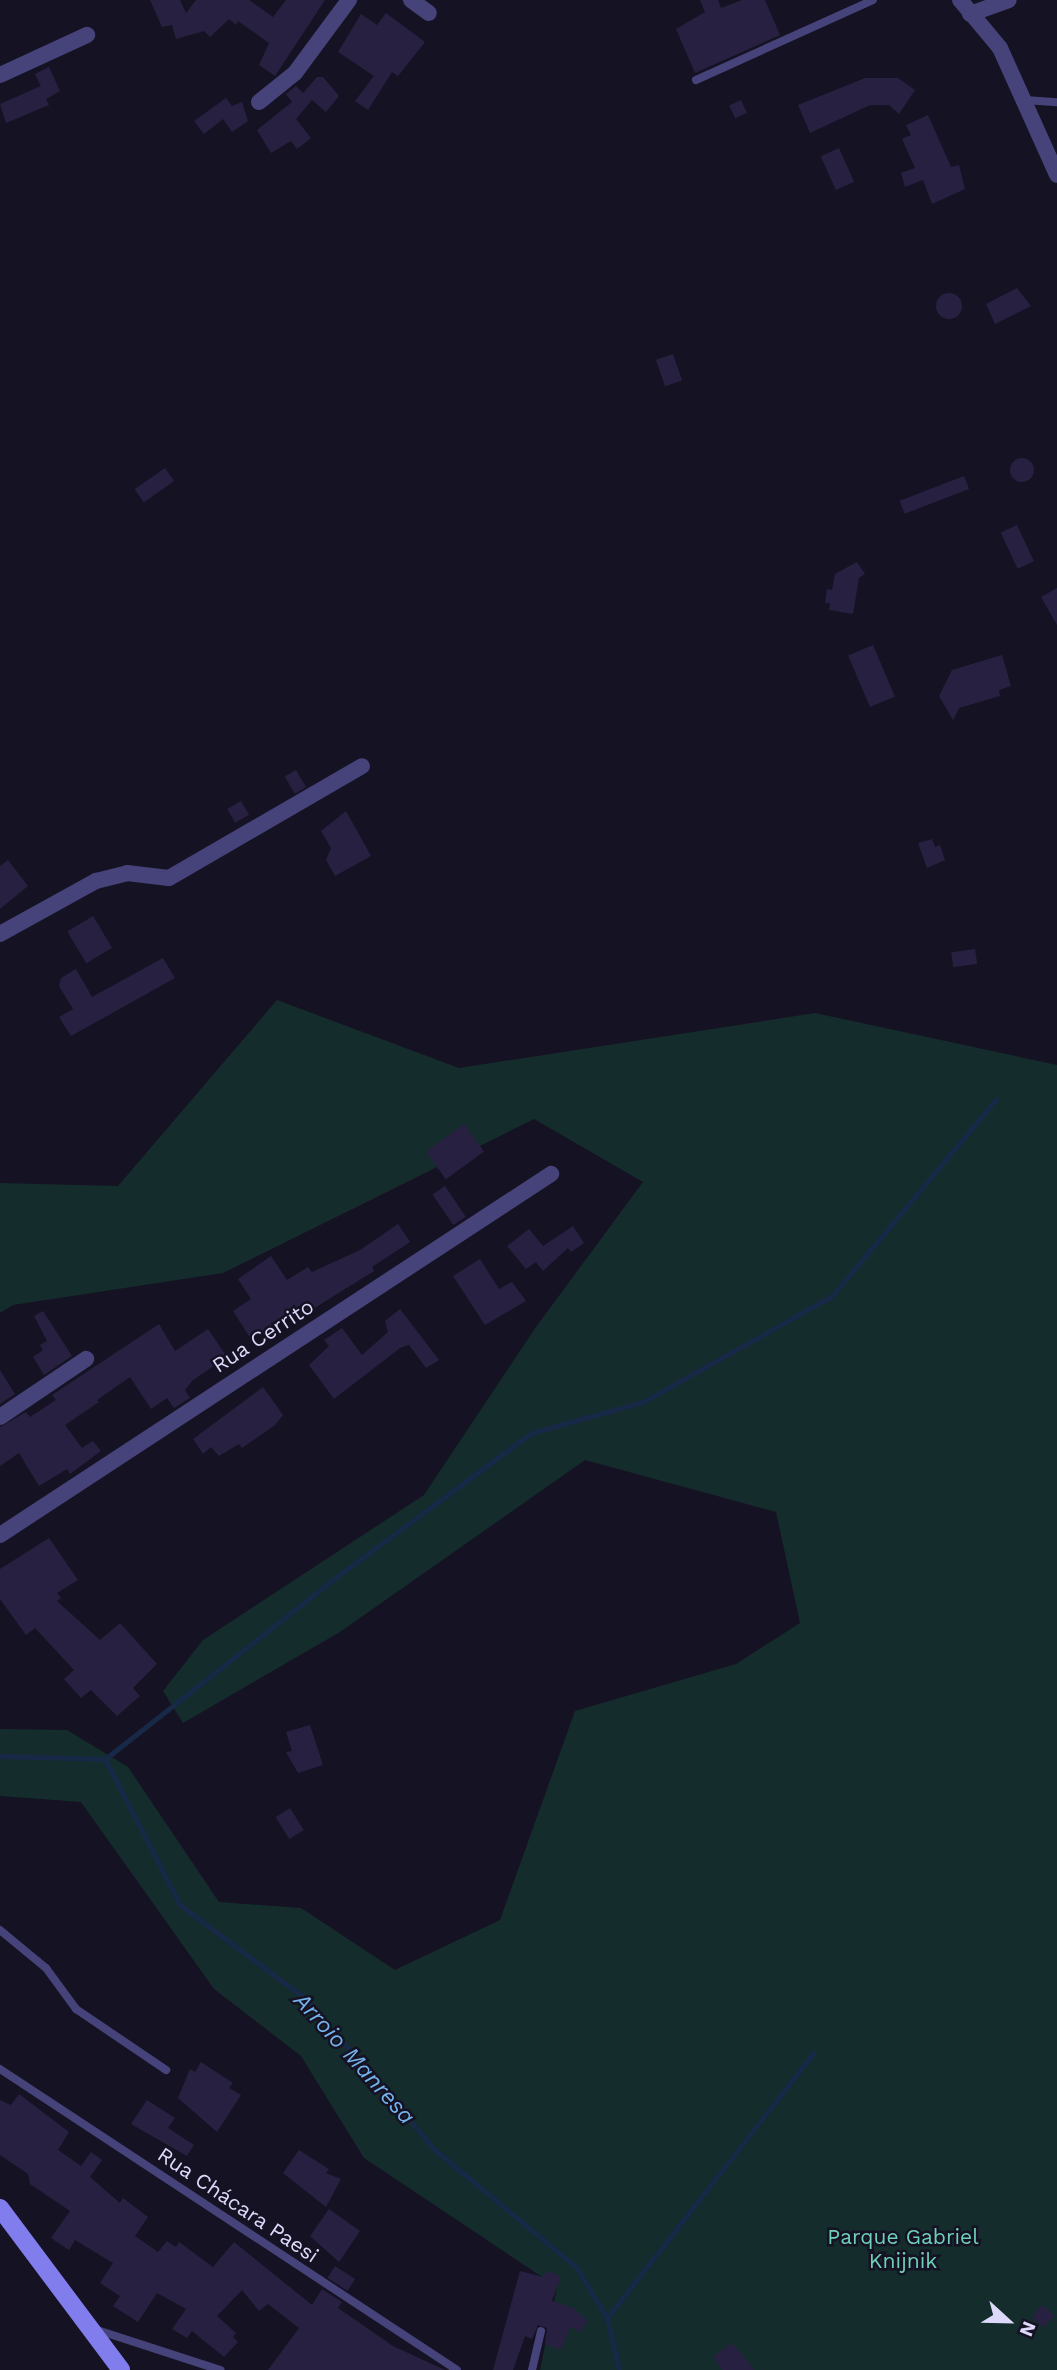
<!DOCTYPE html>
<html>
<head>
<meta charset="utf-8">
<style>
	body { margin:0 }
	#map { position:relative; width:1057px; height:2370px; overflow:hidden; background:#151223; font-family:"Work Sans",sans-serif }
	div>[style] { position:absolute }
	.green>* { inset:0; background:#152c2c }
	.stream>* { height:5px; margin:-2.5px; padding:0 2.5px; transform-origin:2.5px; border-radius:2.5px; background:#172947 }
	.building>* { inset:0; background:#282041; transform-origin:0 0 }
	.round { border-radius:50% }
	.lane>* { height:8px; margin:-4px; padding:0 4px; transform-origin:4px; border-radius:4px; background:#46437b }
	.street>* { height:16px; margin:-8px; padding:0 8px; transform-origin:8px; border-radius:8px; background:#46437b }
	.secondary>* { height:18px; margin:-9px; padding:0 9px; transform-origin:9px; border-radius:9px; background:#827ded }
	span { translate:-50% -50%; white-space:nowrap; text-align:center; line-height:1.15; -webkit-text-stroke:5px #151223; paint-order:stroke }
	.street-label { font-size:21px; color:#ddd9fa }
	.park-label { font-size:21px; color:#6ed0ba }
	.water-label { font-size:23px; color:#75b2ec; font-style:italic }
	.north { position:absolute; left:973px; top:2286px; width:70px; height:70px; -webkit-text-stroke:5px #151223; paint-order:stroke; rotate:112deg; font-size:19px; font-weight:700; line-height:28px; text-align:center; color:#ddd9fa }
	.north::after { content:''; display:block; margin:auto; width:24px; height:32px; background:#ddd9fa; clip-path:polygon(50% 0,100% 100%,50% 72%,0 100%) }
</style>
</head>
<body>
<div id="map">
	<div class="green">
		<i style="clip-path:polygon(277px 1000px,459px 1068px,815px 1013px,1057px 1065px,1057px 2370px,540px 2370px,557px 2287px,364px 2158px,301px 2056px,214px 1989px,81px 1802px,0 1796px,0 1729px,67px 1730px,128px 1767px,219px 1902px,301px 1908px,395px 1970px,500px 1920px,575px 1711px,736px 1664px,800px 1623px,776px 1512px,585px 1460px,340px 1632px,183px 1723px,163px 1691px,203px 1640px,424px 1495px,536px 1327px,643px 1182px,534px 1119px,223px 1273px,13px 1305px,0 1313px,0 1183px,118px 1186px)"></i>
	</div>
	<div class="stream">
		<i style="left:0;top:1756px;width:105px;rotate:1.6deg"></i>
		<i style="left:105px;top:1759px;width:164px;rotate:62.8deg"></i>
		<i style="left:180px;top:1905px;width:157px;rotate:36.7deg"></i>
		<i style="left:306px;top:1999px;width:199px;rotate:49.5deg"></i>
		<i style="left:435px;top:2150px;width:183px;rotate:39.7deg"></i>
		<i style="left:576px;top:2267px;width:60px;rotate:58.7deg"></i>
		<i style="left:607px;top:2318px;width:53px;rotate:77deg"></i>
		<i style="left:105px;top:1759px;width:288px;rotate:-38.2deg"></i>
		<i style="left:331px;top:1581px;width:249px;rotate:-36.5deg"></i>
		<i style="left:531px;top:1433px;width:116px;rotate:-15.5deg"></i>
		<i style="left:643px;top:1402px;width:217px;rotate:-29.3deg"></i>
		<i style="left:832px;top:1296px;width:256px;rotate:-50.2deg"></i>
		<i style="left:607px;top:2318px;width:336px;rotate:-52.1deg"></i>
	</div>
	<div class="building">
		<i style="clip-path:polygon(150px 0,180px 0,186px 13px,196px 0,249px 0,273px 17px,286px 0,325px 0,275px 76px,259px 65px,269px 43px,238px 21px,236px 25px,229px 19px,210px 37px,204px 31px,176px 39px,172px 25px,162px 27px)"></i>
		<i style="clip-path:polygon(700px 0,718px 0,721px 8px,742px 0,765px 0,780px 35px,695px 73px,676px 29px,705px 12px)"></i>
		<i style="clip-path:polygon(386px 13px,425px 42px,398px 76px,392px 72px,368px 110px,355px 101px,374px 76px,338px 52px,361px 14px,377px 25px)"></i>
		<i style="clip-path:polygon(49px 67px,60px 91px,46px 99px,49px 105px,6px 123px,0 104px,41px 86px,35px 74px)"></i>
		<i style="clip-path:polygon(317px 77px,323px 77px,339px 96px,326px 112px,312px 100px,296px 119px,311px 138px,297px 149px,291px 141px,271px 153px,257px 130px,292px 102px,286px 94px,296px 86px,303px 93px)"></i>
		<i style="clip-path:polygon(865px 78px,898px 78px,915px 90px,899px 114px,889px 105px,870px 105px,810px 133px,798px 105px)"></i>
		<i style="clip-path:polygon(226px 98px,232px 106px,242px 102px,248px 121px,232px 132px,223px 119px,204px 134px,194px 121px)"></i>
		<i style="left:741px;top:100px;width:14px;height:13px;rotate:65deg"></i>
		<i style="clip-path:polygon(928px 115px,951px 167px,959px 165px,965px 189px,932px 204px,923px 180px,905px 187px,901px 173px,915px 168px,902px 139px,911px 135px,906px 125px)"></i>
		<i style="left:839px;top:148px;width:37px;height:20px;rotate:66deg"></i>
		<i style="clip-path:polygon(1017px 288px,1031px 306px,995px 324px,986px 304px)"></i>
		<i class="round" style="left:936px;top:293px;width:26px;height:26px"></i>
		<i style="left:673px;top:354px;width:28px;height:18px;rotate:71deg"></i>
		<i class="round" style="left:1010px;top:458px;width:24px;height:24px"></i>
		<i style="left:165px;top:468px;width:16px;height:37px;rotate:55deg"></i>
		<i style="left:964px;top:476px;width:14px;height:69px;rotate:69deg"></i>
		<i style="left:1017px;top:525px;width:40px;height:18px;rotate:65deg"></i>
		<i style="clip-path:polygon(857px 562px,865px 574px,859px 578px,853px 614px,829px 610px,830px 603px,825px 603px,827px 589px,832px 590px,835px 574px)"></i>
		<i style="clip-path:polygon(1057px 588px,1057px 625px,1041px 597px)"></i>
		<i style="left:873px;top:645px;width:56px;height:27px;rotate:67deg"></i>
		<i style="clip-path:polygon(1002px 655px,1011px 686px,999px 690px,1000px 696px,959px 708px,953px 720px,939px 696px,952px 670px)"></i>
		<i style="left:296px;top:770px;width:20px;height:13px;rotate:60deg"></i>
		<i style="left:241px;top:801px;width:16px;height:16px;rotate:60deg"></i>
		<i style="clip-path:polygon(346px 811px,371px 856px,335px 876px,326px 860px,331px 848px,321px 831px)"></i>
		<i style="clip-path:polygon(932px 839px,935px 847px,940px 845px,945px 860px,927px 868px,918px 843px)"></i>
		<i style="clip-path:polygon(8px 860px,28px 886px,0 909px,0 866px)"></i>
		<i style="left:93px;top:916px;width:37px;height:30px;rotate:59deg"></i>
		<i style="left:975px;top:949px;width:15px;height:24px;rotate:82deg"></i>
		<i style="clip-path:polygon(163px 958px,175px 978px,71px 1036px,59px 1017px,73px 1009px,59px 986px,61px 978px,76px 969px,92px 997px)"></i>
		<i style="left:464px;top:1124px;width:34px;height:47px;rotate:54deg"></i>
		<i style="left:445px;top:1186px;width:37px;height:15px;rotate:56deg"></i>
		<i style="clip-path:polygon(398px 1224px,410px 1242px,372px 1267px,374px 1271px,313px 1309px,307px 1311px,304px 1305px,251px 1339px,233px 1311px,251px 1299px,238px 1279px,271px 1256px,287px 1280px,308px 1267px,312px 1272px,360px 1250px)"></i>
		<i style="clip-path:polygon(573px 1226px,584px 1243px,571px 1252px,568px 1248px,543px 1271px,536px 1262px,526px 1269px,507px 1246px,529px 1229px,543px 1246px)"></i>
		<i style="clip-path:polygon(480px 1259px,499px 1289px,512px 1282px,526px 1301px,485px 1325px,453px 1276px)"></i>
		<i style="clip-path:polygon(400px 1309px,439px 1360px,426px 1368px,409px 1345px,400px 1348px,334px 1399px,309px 1365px,329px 1346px,324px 1340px,342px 1328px,362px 1355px,388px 1332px,385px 1321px)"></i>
		<i style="clip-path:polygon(43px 1311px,72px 1356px,44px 1375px,33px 1357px,43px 1350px,40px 1345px,47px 1341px,34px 1316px)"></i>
		<i style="clip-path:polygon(159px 1324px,175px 1351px,208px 1329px,227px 1357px,193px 1380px,185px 1390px,190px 1398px,174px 1408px,167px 1398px,151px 1409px,130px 1377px,97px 1400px,99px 1402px,65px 1425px,82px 1448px,93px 1441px,101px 1451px,70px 1474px,67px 1469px,39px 1486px,19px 1453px,0 1466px,0 1427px,26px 1412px,30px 1417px,56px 1400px,52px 1395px)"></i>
		<i style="clip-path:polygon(0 1370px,15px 1394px,0 1404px)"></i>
		<i style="clip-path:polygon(263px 1387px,283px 1415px,275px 1425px,242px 1448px,239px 1444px,219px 1456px,211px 1447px,203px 1454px,193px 1439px)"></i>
		<i style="clip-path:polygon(49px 1538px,78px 1580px,57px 1593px,61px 1598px,57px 1601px,100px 1640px,120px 1623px,157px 1664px,133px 1688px,140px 1696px,117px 1716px,91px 1690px,81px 1698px,64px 1679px,74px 1670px,35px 1628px,26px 1635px,0 1599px,0 1569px)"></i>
		<i style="clip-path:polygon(310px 1725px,323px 1765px,298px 1773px,286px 1752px,292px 1751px,286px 1732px)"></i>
		<i style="left:290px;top:1808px;width:26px;height:17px;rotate:58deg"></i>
		<i style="clip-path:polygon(201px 2062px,233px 2083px,229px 2088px,241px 2095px,217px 2132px,178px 2098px,190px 2069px,195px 2072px)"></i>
		<i style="clip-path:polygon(19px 2094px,69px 2132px,58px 2150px,81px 2166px,91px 2152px,102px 2160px,90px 2177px,120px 2203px,123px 2198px,148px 2217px,135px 2236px,158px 2252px,167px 2241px,176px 2247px,179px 2242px,213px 2267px,234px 2242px,312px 2305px,322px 2289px,342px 2302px,338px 2308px,393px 2346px,445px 2370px,268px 2370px,299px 2328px,268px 2304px,259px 2311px,242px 2290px,217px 2316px,236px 2333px,233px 2337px,238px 2342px,224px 2357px,192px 2331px,187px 2338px,172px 2329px,186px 2309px,157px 2293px,138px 2322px,113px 2306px,120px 2296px,100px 2283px,113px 2263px,75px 2240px,69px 2250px,51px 2238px,70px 2211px,30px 2184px,28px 2174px,0 2155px,0 2100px,11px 2105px)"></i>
		<i style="clip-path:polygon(147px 2100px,175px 2118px,168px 2128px,194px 2145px,187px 2156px,131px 2124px)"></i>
		<i style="clip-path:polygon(299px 2150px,329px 2169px,326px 2173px,341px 2179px,326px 2207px,283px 2173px)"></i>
		<i style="clip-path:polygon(329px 2209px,360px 2231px,339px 2262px,310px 2236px)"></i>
		<i style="left:335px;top:2266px;width:24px;height:14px;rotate:33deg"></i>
		<i style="clip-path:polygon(520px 2271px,543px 2277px,546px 2271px,561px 2276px,552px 2301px,573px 2308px,588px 2321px,580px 2333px,571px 2326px,561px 2350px,545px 2344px,547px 2328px,538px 2325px,532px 2339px,525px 2336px,513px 2370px,493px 2370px)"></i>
		<i style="left:1042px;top:2305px;width:16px;height:16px;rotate:40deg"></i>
		<i style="clip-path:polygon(731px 2343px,741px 2353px,754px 2370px,722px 2370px,713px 2357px)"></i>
	</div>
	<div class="lane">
		<i style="left:696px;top:80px;width:194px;rotate:-24.3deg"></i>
		<i style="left:1025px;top:100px;width:32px;rotate:4deg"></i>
		<i style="left:0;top:1930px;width:60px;rotate:39.6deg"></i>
		<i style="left:46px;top:1968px;width:51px;rotate:53.8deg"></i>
		<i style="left:76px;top:2009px;width:109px;rotate:34.1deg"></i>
		<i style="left:0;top:2069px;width:547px;rotate:33.37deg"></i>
		<i style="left:94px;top:2329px;width:133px;rotate:18deg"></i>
		<i style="left:532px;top:2370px;width:40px;rotate:-77deg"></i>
	</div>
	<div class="street">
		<i style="left:411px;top:0;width:22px;rotate:36deg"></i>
		<i style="left:960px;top:0;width:62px;rotate:50.2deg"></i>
		<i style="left:1000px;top:48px;width:139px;rotate:65.8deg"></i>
		<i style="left:970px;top:14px;width:41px;rotate:-19.7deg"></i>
		<i style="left:0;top:75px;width:96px;rotate:-24.7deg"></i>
		<i style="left:259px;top:102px;width:46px;rotate:-38.9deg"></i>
		<i style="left:295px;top:73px;width:91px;rotate:-53.5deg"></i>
		<i style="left:0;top:934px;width:110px;rotate:-28.9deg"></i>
		<i style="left:96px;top:881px;width:32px;rotate:-14deg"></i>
		<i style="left:127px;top:873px;width:42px;rotate:6.8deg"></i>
		<i style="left:169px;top:878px;width:223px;rotate:-30.1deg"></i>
		<i style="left:0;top:1417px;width:104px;rotate:-34deg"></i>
		<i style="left:0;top:1535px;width:659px;rotate:-33.23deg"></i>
	</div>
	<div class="secondary">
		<i style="left:0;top:2208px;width:202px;rotate:53.2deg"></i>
	</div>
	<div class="street-label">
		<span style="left:263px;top:1336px;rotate:-33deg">Rua Cerrito</span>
		<span style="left:238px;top:2205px;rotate:34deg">Rua Chácara Paesi</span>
	</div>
	<div class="park-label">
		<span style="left:903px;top:2249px">Parque Gabriel<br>Knijnik</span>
	</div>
	<div class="water-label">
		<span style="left:354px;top:2059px;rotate:48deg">Arroio Manresa</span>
	</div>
	<div class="north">N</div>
</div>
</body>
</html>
